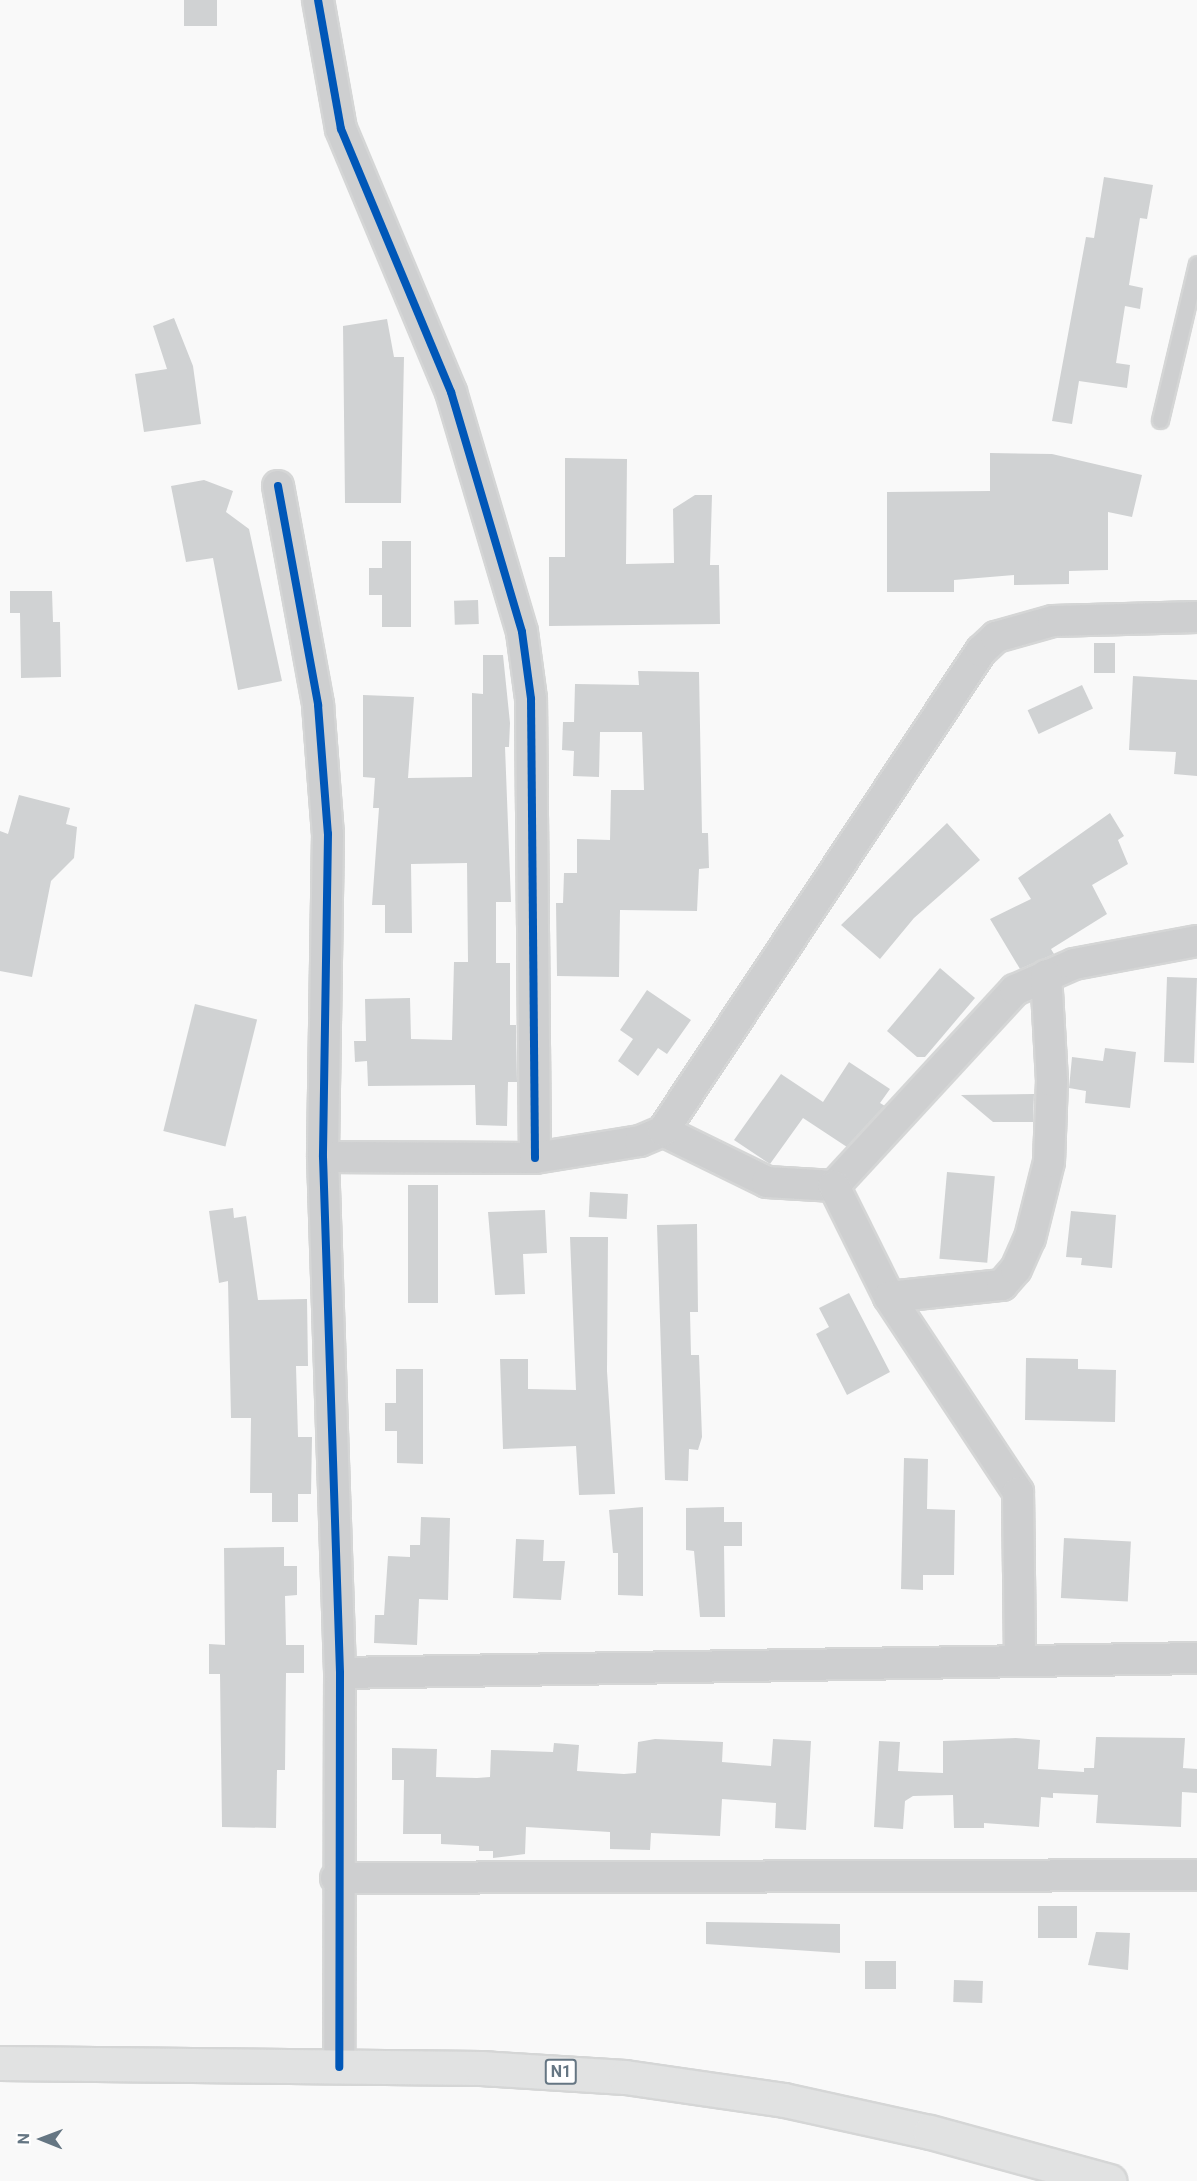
<!DOCTYPE html>
<html>
<head>
<meta charset="utf-8">
<style>
	body { margin:0 }
	#map { position:relative; width:1197px; height:2181px; overflow:hidden; background:#f9f9f9; font-family:Roboto,sans-serif }
	div>[style] { position:absolute }
	.building>* { inset:0; background:#d0d2d3; transform-origin:0 0 }
	.roads { filter:drop-shadow(2px 0 #d5d6d6) drop-shadow(-2px 0 #d5d6d6) drop-shadow(0 2px #d5d6d6) drop-shadow(0 -2px #d5d6d6) }
	.service>* { height:15px; margin:-7.5px; padding:0 7.5px; transform-origin:7.5px; border-radius:7.5px; background:#cecfd0 }
	.minor>* { height:30px; margin:-15px; padding:0 15px; transform-origin:15px; border-radius:15px; background:#cecfd0 }
	.trunk>* { height:33px; margin:-16.5px; padding:0 16.5px; transform-origin:16.5px; border-radius:16.5px; background:#e1e2e2 }
	.cycleway>* { height:8px; margin:-4px; padding:0 4px; transform-origin:4px; border-radius:4px; background:#0057b8 }
	span { translate:-50% -50%; white-space:nowrap; text-align:center; line-height:1.15; -webkit-text-stroke:6px #fff; paint-order:stroke }
	.shield-label span { padding:2px 4px; background:#fff; border:2px solid; border-radius:4px; -webkit-text-stroke-width:0 }
	.shield-label { font-size:16px; color:#657683; font-weight:700 }
	.north { position:absolute; left:12px; top:2109px; width:60px; height:60px; -webkit-text-stroke:4px #fff; paint-order:stroke; rotate:271deg; font-size:16px; font-weight:700; line-height:24px; text-align:center; color:#657683 }
	.north::after { content:''; display:block; margin:auto; width:21px; height:27px; background:#657683; clip-path:polygon(50% 0,100% 100%,50% 72%,0 100%) }
</style>
</head>
<body>
<div id="map">
	<div class="building">
		<i style="left:184px;top:0;width:33px;height:26px"></i>
		<i style="clip-path:polygon(1104px 177px,1153px 185px,1147px 219px,1140px 218px,1129px 285px,1143px 288px,1140px 309px,1125px 306px,1116px 363px,1130px 365px,1127px 388px,1079px 381px,1072px 424px,1052px 421px,1086px 237px,1094px 238px)"></i>
		<i style="clip-path:polygon(174px 318px,193px 366px,201px 424px,144px 432px,135px 374px,167px 369px,153px 326px)"></i>
		<i style="clip-path:polygon(387px 319px,394px 357px,404px 357px,401px 503px,345px 503px,343px 326px)"></i>
		<i style="clip-path:polygon(990px 453px,1052px 454px,1142px 475px,1132px 517px,1108px 512px,1108px 570px,1069px 571px,1069px 584px,1014px 585px,1014px 575px,954px 580px,954px 592px,887px 592px,887px 492px,990px 491px)"></i>
		<i style="clip-path:polygon(565px 458px,627px 459px,626px 564px,674px 563px,673px 509px,695px 495px,712px 495px,710px 565px,719px 565px,720px 624px,549px 626px,549px 557px,565px 557px)"></i>
		<i style="clip-path:polygon(204px 480px,233px 491px,226px 512px,249px 529px,282px 681px,238px 690px,213px 558px,186px 562px,171px 486px)"></i>
		<i style="clip-path:polygon(382px 541px,411px 541px,411px 627px,382px 627px,382px 595px,369px 595px,369px 568px,382px 568px)"></i>
		<i style="clip-path:polygon(10px 591px,52px 591px,53px 622px,60px 622px,61px 677px,21px 678px,20px 613px,10px 613px)"></i>
		<i style="left:478px;top:600px;width:24px;height:24px;rotate:88deg"></i>
		<i style="left:1094px;top:643px;width:21px;height:30px"></i>
		<i style="clip-path:polygon(483px 655px,503px 655px,510px 723px,509px 747px,505px 747px,511px 902px,496px 902px,496px 963px,510px 963px,510px 1025px,516px 1025px,517px 1082px,508px 1082px,507px 1126px,476px 1125px,475px 1085px,368px 1086px,367px 1061px,355px 1062px,354px 1041px,366px 1041px,365px 999px,410px 998px,411px 1039px,452px 1040px,454px 962px,468px 962px,467px 863px,411px 864px,412px 933px,385px 933px,385px 905px,372px 905px,379px 808px,373px 808px,375px 778px,363px 777px,363px 695px,414px 697px,408px 778px,472px 777px,472px 693px,483px 694px)"></i>
		<i style="clip-path:polygon(638px 671px,699px 672px,702px 833px,708px 833px,709px 868px,699px 869px,697px 911px,620px 910px,619px 977px,557px 976px,556px 903px,563px 903px,564px 873px,577px 873px,577px 839px,610px 840px,611px 790px,644px 790px,642px 732px,600px 732px,599px 777px,573px 776px,574px 751px,562px 750px,563px 722px,574px 722px,575px 684px,639px 685px)"></i>
		<i style="clip-path:polygon(1133px 676px,1197px 680px,1197px 776px,1174px 774px,1176px 752px,1129px 750px)"></i>
		<i style="left:1082px;top:685px;width:26px;height:60px;rotate:65deg"></i>
		<i style="clip-path:polygon(19px 795px,70px 808px,66px 824px,77px 827px,74px 858px,51px 881px,32px 977px,0 971px,0 831px,8px 834px)"></i>
		<i style="clip-path:polygon(1110px 813px,1124px 836px,1118px 840px,1128px 864px,1092px 885px,1107px 914px,1051px 949px,1054px 954px,1020px 969px,990px 919px,1031px 899px,1018px 878px)"></i>
		<i style="clip-path:polygon(947px 823px,980px 860px,914px 918px,880px 959px,841px 925px)"></i>
		<i style="clip-path:polygon(940px 968px,975px 998px,925px 1057px,917px 1057px,887px 1031px)"></i>
		<i style="left:1167px;top:977px;width:30px;height:85px;rotate:2deg"></i>
		<i style="clip-path:polygon(647px 990px,691px 1020px,667px 1054px,658px 1048px,638px 1076px,618px 1061px,633px 1039px,620px 1030px)"></i>
		<i style="left:195px;top:1004px;width:64px;height:131px;rotate:14deg"></i>
		<i style="clip-path:polygon(1105px 1048px,1136px 1052px,1130px 1108px,1085px 1103px,1086px 1091px,1069px 1088px,1072px 1057px,1103px 1061px)"></i>
		<i style="clip-path:polygon(849px 1062px,890px 1089px,880px 1103px,885px 1106px,847px 1147px,803px 1118px,770px 1164px,734px 1140px,781px 1074px,823px 1102px)"></i>
		<i style="clip-path:polygon(1034px 1094px,1033px 1122px,993px 1122px,961px 1095px)"></i>
		<i style="left:947px;top:1172px;width:48px;height:87px;rotate:5deg"></i>
		<i style="left:408px;top:1185px;width:30px;height:118px"></i>
		<i style="left:590px;top:1192px;width:38px;height:25px;rotate:3deg"></i>
		<i style="clip-path:polygon(233px 1208px,234px 1218px,246px 1216px,258px 1300px,307px 1299px,308px 1366px,296px 1366px,298px 1437px,312px 1437px,311px 1494px,298px 1494px,298px 1522px,272px 1522px,272px 1493px,250px 1493px,251px 1418px,231px 1418px,228px 1281px,219px 1283px,209px 1211px)"></i>
		<i style="clip-path:polygon(545px 1210px,547px 1253px,523px 1254px,525px 1294px,495px 1295px,488px 1212px)"></i>
		<i style="clip-path:polygon(1071px 1211px,1116px 1215px,1112px 1268px,1081px 1265px,1082px 1258px,1066px 1257px)"></i>
		<i style="clip-path:polygon(697px 1224px,698px 1312px,690px 1312px,691px 1355px,699px 1355px,702px 1437px,698px 1450px,689px 1449px,688px 1481px,665px 1480px,657px 1225px)"></i>
		<i style="clip-path:polygon(570px 1237px,608px 1237px,607px 1371px,615px 1494px,579px 1495px,576px 1446px,503px 1449px,500px 1359px,528px 1359px,528px 1389px,576px 1390px)"></i>
		<i style="clip-path:polygon(849px 1293px,890px 1372px,847px 1395px,816px 1334px,829px 1327px,819px 1308px)"></i>
		<i style="clip-path:polygon(1026px 1358px,1078px 1359px,1078px 1369px,1116px 1370px,1115px 1422px,1025px 1420px)"></i>
		<i style="clip-path:polygon(396px 1369px,423px 1369px,423px 1464px,397px 1463px,397px 1431px,385px 1431px,385px 1403px,396px 1403px)"></i>
		<i style="clip-path:polygon(904px 1458px,928px 1459px,927px 1509px,955px 1510px,954px 1575px,923px 1575px,923px 1590px,901px 1589px)"></i>
		<i style="clip-path:polygon(643px 1507px,643px 1596px,618px 1595px,618px 1553px,613px 1553px,609px 1510px)"></i>
		<i style="clip-path:polygon(724px 1507px,724px 1522px,742px 1522px,742px 1546px,724px 1546px,725px 1617px,700px 1617px,694px 1551px,686px 1550px,686px 1508px)"></i>
		<i style="clip-path:polygon(421px 1517px,450px 1518px,448px 1600px,419px 1599px,417px 1645px,374px 1643px,375px 1615px,384px 1615px,388px 1556px,410px 1557px,410px 1545px,420px 1545px)"></i>
		<i style="left:1064px;top:1538px;width:67px;height:60px;rotate:3deg"></i>
		<i style="clip-path:polygon(516px 1539px,544px 1540px,543px 1561px,565px 1561px,561px 1600px,513px 1598px)"></i>
		<i style="clip-path:polygon(284px 1547px,284px 1566px,297px 1566px,297px 1595px,285px 1596px,286px 1645px,304px 1645px,304px 1673px,286px 1673px,285px 1770px,277px 1770px,276px 1828px,222px 1827px,220px 1674px,209px 1674px,209px 1644px,225px 1645px,224px 1548px)"></i>
		<i style="clip-path:polygon(1096px 1737px,1185px 1738px,1183px 1768px,1197px 1769px,1197px 1793px,1182px 1792px,1181px 1827px,1096px 1823px,1098px 1795px,1053px 1793px,1053px 1798px,1041px 1797px,1039px 1827px,984px 1823px,984px 1828px,954px 1828px,953px 1795px,913px 1796px,905px 1801px,903px 1829px,874px 1827px,879px 1741px,900px 1742px,898px 1771px,943px 1773px,943px 1741px,1016px 1738px,1040px 1740px,1038px 1769px,1084px 1772px,1084px 1768px,1094px 1768px)"></i>
		<i style="clip-path:polygon(655px 1739px,723px 1742px,722px 1762px,771px 1766px,773px 1739px,811px 1741px,806px 1830px,775px 1828px,776px 1803px,722px 1799px,720px 1836px,651px 1833px,650px 1850px,610px 1849px,610px 1832px,526px 1827px,525px 1854px,493px 1858px,493px 1851px,479px 1851px,479px 1846px,441px 1844px,441px 1834px,403px 1834px,404px 1780px,392px 1780px,392px 1748px,437px 1749px,436px 1777px,477px 1778px,490px 1777px,491px 1750px,553px 1752px,554px 1743px,579px 1745px,577px 1771px,624px 1774px,636px 1773px,638px 1742px)"></i>
		<i style="left:1077px;top:1906px;width:32px;height:39px;rotate:90deg"></i>
		<i style="clip-path:polygon(706px 1922px,840px 1924px,840px 1953px,706px 1944px)"></i>
		<i style="clip-path:polygon(1096px 1932px,1130px 1933px,1128px 1970px,1088px 1965px)"></i>
		<i style="left:865px;top:1961px;width:31px;height:28px"></i>
		<i style="left:954px;top:1980px;width:29px;height:22px;rotate:2deg"></i>
	</div>
	<div class="roads">
		<div class="service">
			<i style="left:1160px;top:420px;width:160px;rotate:-76.7deg"></i>
		</div>
		<div class="minor">
			<i style="left:318px;top:0;width:131px;rotate:79.9deg"></i>
			<i style="left:341px;top:129px;width:285px;rotate:67.3deg"></i>
			<i style="left:451px;top:392px;width:250px;rotate:73.5deg"></i>
			<i style="left:522px;top:632px;width:68px;rotate:82.3deg"></i>
			<i style="left:531px;top:699px;width:459px;rotate:89.5deg"></i>
			<i style="left:278px;top:486px;width:223px;rotate:79.6deg"></i>
			<i style="left:318px;top:705px;width:129px;rotate:85.6deg"></i>
			<i style="left:328px;top:834px;width:323px;rotate:90.9deg"></i>
			<i style="left:323px;top:1157px;width:516px;rotate:88.11deg"></i>
			<i style="left:340px;top:1673px;width:394px;rotate:90.1deg"></i>
			<i style="left:663px;top:1131px;width:116px;rotate:26.1deg"></i>
			<i style="left:767px;top:1182px;width:67px;rotate:3.4deg"></i>
			<i style="left:834px;top:1186px;width:267px;rotate:-47.3deg"></i>
			<i style="left:1015px;top:990px;width:64px;rotate:-23.8deg"></i>
			<i style="left:1074px;top:964px;width:125px;rotate:-10.6deg"></i>
			<i style="left:323px;top:1157px;width:212px;rotate:0.3deg"></i>
			<i style="left:535px;top:1158px;width:106px;rotate:-9.2deg"></i>
			<i style="left:640px;top:1141px;width:25px;rotate:-23deg"></i>
			<i style="left:663px;top:1131px;width:576px;rotate:-56.48deg"></i>
			<i style="left:981px;top:651px;width:21px;rotate:-43deg"></i>
			<i style="left:996px;top:637px;width:59px;rotate:-15.7deg"></i>
			<i style="left:1053px;top:621px;width:144px;rotate:-1.6deg"></i>
			<i style="left:834px;top:1186px;width:124px;rotate:63.6deg"></i>
			<i style="left:889px;top:1297px;width:234px;rotate:56.5deg"></i>
			<i style="left:1018px;top:1492px;width:168px;rotate:89.3deg"></i>
			<i style="left:889px;top:1297px;width:114px;rotate:-6.1deg"></i>
			<i style="left:1002px;top:1285px;width:21px;rotate:-49deg"></i>
			<i style="left:1016px;top:1269px;width:34px;rotate:-66deg"></i>
			<i style="left:1030px;top:1238px;width:78px;rotate:-76deg"></i>
			<i style="left:1049px;top:1162px;width:81px;rotate:-87.9deg"></i>
			<i style="left:1052px;top:1081px;width:106px;rotate:-93.2deg"></i>
			<i style="left:340px;top:1673px;width:857px;rotate:-1deg"></i>
			<i style="left:336px;top:1878px;width:861px;rotate:-0.2deg"></i>
		</div>
		<div class="trunk">
			<i style="left:0;top:2063px;width:481px;rotate:0.6deg"></i>
			<i style="left:481px;top:2068px;width:144px;rotate:3.6deg"></i>
			<i style="left:625px;top:2077px;width:161px;rotate:8.2deg"></i>
			<i style="left:784px;top:2100px;width:149px;rotate:12.4deg"></i>
			<i style="left:930px;top:2132px;width:186px;rotate:15.3deg"></i>
		</div>
	</div>
	<div class="cycleway">
		<i style="left:318px;top:0;width:131px;rotate:79.9deg"></i>
		<i style="left:341px;top:129px;width:285px;rotate:67.3deg"></i>
		<i style="left:451px;top:392px;width:250px;rotate:73.5deg"></i>
		<i style="left:522px;top:632px;width:68px;rotate:82.3deg"></i>
		<i style="left:531px;top:699px;width:459px;rotate:89.5deg"></i>
		<i style="left:278px;top:486px;width:223px;rotate:79.6deg"></i>
		<i style="left:318px;top:705px;width:129px;rotate:85.6deg"></i>
		<i style="left:328px;top:834px;width:323px;rotate:90.9deg"></i>
		<i style="left:323px;top:1157px;width:516px;rotate:88.11deg"></i>
		<i style="left:340px;top:1673px;width:394px;rotate:90.1deg"></i>
	</div>
	<div class="shield-label">
		<span style="left:561px;top:2072px">N1</span>
	</div>
	<div class="north">N</div>
</div>
</body>
</html>
